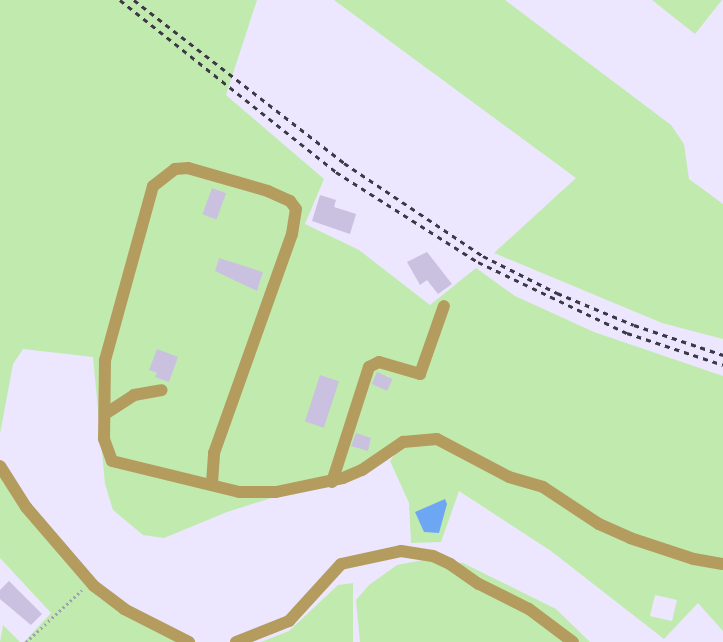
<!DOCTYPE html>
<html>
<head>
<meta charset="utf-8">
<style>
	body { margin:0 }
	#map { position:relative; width:723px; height:642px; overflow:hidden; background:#ece6ff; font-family:"Fira Sans Condensed",sans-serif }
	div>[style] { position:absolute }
	.green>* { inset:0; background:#c1ebae }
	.water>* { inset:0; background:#6da7f4 }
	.building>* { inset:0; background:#c9c1df; transform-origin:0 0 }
	.path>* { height:2.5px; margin-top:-1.25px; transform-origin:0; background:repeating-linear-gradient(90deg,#a29db1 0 2px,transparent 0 5px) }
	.minor>* { height:12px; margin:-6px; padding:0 6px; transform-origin:6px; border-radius:6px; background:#b49c5f }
	.rail>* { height:3px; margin-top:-1.5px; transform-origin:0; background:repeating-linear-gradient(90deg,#3d3845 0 5px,transparent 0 10px) }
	span { translate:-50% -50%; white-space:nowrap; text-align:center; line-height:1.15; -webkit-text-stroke:3.5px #f8f6fd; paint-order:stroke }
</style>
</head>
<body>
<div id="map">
	<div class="green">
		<i style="clip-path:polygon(evenodd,0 0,257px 0,226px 95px,324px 179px,305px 224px,359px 250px,430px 305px,476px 268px,515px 296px,594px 332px,723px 376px,723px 631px,698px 603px,664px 639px,551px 551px,459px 491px,441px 542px,411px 543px,409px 503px,390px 461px,398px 451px,359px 470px,227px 512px,164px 538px,143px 535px,113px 510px,105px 484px,93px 357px,23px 349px,13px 364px,0 434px,0 0,655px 595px,677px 600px,672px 621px,650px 616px,655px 595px)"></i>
		<i style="clip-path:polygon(334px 0,505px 0,671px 125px,684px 144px,689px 179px,723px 204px,723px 339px,662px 323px,494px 253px,576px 178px)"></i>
		<i style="clip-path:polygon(652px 0,722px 0,695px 34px)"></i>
		<i style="clip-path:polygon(0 466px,99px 598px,180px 642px,24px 642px,51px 613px,0 558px)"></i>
		<i style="clip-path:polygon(423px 560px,463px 563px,556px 609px,590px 642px,360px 642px,356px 600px,369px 585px,397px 565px)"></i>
		<i style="clip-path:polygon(353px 583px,353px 642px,261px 642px,289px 631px,338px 585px)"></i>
		<i style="clip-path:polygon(3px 625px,20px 642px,0 642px)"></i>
	</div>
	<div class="water">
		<i style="clip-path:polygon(445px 499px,447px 504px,439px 533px,424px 532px,415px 512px)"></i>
	</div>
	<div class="building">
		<i style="left:212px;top:188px;width:15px;height:28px;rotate:20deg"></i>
		<i style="clip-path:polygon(320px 195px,336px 200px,334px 207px,356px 214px,350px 234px,312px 221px)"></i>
		<i style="clip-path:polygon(427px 252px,452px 284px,438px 294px,427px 280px,420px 285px,407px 262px)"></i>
		<i style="clip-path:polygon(219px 258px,263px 272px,257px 291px,215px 271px)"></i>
		<i style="clip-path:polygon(157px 349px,178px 357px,169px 382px,155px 377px,157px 373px,149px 370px)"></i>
		<i style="left:377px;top:372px;width:17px;height:13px;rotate:24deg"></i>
		<i style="left:320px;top:375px;width:20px;height:49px;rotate:18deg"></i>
		<i style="clip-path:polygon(356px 433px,371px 438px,368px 451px,351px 446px)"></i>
		<i style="clip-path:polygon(9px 581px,42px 614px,31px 625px,0 599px,0 590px)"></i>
	</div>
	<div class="path">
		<i style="left:26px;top:642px;width:76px;rotate:-42.9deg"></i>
	</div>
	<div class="minor">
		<i style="left:105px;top:414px;width:35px;rotate:-33deg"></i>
		<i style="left:134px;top:395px;width:28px;rotate:-10deg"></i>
		<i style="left:0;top:466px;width:49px;rotate:57.6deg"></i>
		<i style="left:26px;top:507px;width:104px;rotate:49.3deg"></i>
		<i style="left:94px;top:586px;width:38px;rotate:37deg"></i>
		<i style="left:124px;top:609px;width:73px;rotate:26.9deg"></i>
		<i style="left:332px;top:482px;width:121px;rotate:-72.2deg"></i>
		<i style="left:369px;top:367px;width:11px;rotate:-27deg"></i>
		<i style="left:379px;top:362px;width:43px;rotate:16.3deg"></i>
		<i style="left:420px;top:374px;width:72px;rotate:-70.6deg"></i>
		<i style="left:212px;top:483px;width:30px;rotate:-86deg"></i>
		<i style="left:214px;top:453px;width:232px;rotate:-70.4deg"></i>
		<i style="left:292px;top:234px;width:25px;rotate:-81deg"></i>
		<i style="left:296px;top:209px;width:10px;rotate:-127deg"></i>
		<i style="left:290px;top:201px;width:24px;rotate:-156deg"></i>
		<i style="left:268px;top:191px;width:83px;rotate:-164deg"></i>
		<i style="left:188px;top:168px;width:13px;rotate:176deg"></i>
		<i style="left:175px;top:169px;width:28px;rotate:142deg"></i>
		<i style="left:153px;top:186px;width:180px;rotate:105.4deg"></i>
		<i style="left:105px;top:360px;width:79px;rotate:90.7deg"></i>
		<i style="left:104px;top:439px;width:23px;rotate:70deg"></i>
		<i style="left:112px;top:461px;width:131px;rotate:13.7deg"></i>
		<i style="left:239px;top:492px;width:37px"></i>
		<i style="left:276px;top:492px;width:68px;rotate:-11.8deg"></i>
		<i style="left:343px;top:478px;width:21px;rotate:-23deg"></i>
		<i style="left:362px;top:470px;width:50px;rotate:-34.3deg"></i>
		<i style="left:403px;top:442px;width:34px;rotate:-5deg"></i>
		<i style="left:437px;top:439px;width:81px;rotate:27.8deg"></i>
		<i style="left:509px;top:477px;width:35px;rotate:16deg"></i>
		<i style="left:543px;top:487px;width:67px;rotate:33.5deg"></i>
		<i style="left:599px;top:524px;width:34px;rotate:24deg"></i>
		<i style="left:630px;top:538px;width:67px;rotate:18.2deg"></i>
		<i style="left:694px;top:559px;width:29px;rotate:10deg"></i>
		<i style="left:236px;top:642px;width:57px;rotate:-21.6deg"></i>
		<i style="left:289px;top:621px;width:77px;rotate:-47.6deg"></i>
		<i style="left:341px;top:564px;width:61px;rotate:-12.2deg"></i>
		<i style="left:401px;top:551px;width:32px;rotate:9deg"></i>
		<i style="left:433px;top:556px;width:19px;rotate:25deg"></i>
		<i style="left:450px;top:564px;width:35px;rotate:35deg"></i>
		<i style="left:479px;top:584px;width:56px;rotate:26.6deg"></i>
		<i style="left:529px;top:609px;width:55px;rotate:36.9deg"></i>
	</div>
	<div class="rail">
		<i style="left:120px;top:0;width:276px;rotate:38.5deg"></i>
		<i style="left:336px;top:172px;width:168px;rotate:32.4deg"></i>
		<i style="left:478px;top:262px;width:165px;rotate:25.5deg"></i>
		<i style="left:627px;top:333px;width:101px;rotate:18.4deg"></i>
		<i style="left:134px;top:0;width:266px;rotate:37.8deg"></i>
		<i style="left:344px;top:163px;width:167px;rotate:33.8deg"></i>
		<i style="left:483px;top:256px;width:83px;rotate:26.6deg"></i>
		<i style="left:557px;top:293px;width:83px;rotate:22.6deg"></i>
		<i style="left:634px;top:325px;width:94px;rotate:18.6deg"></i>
	</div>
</div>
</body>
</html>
